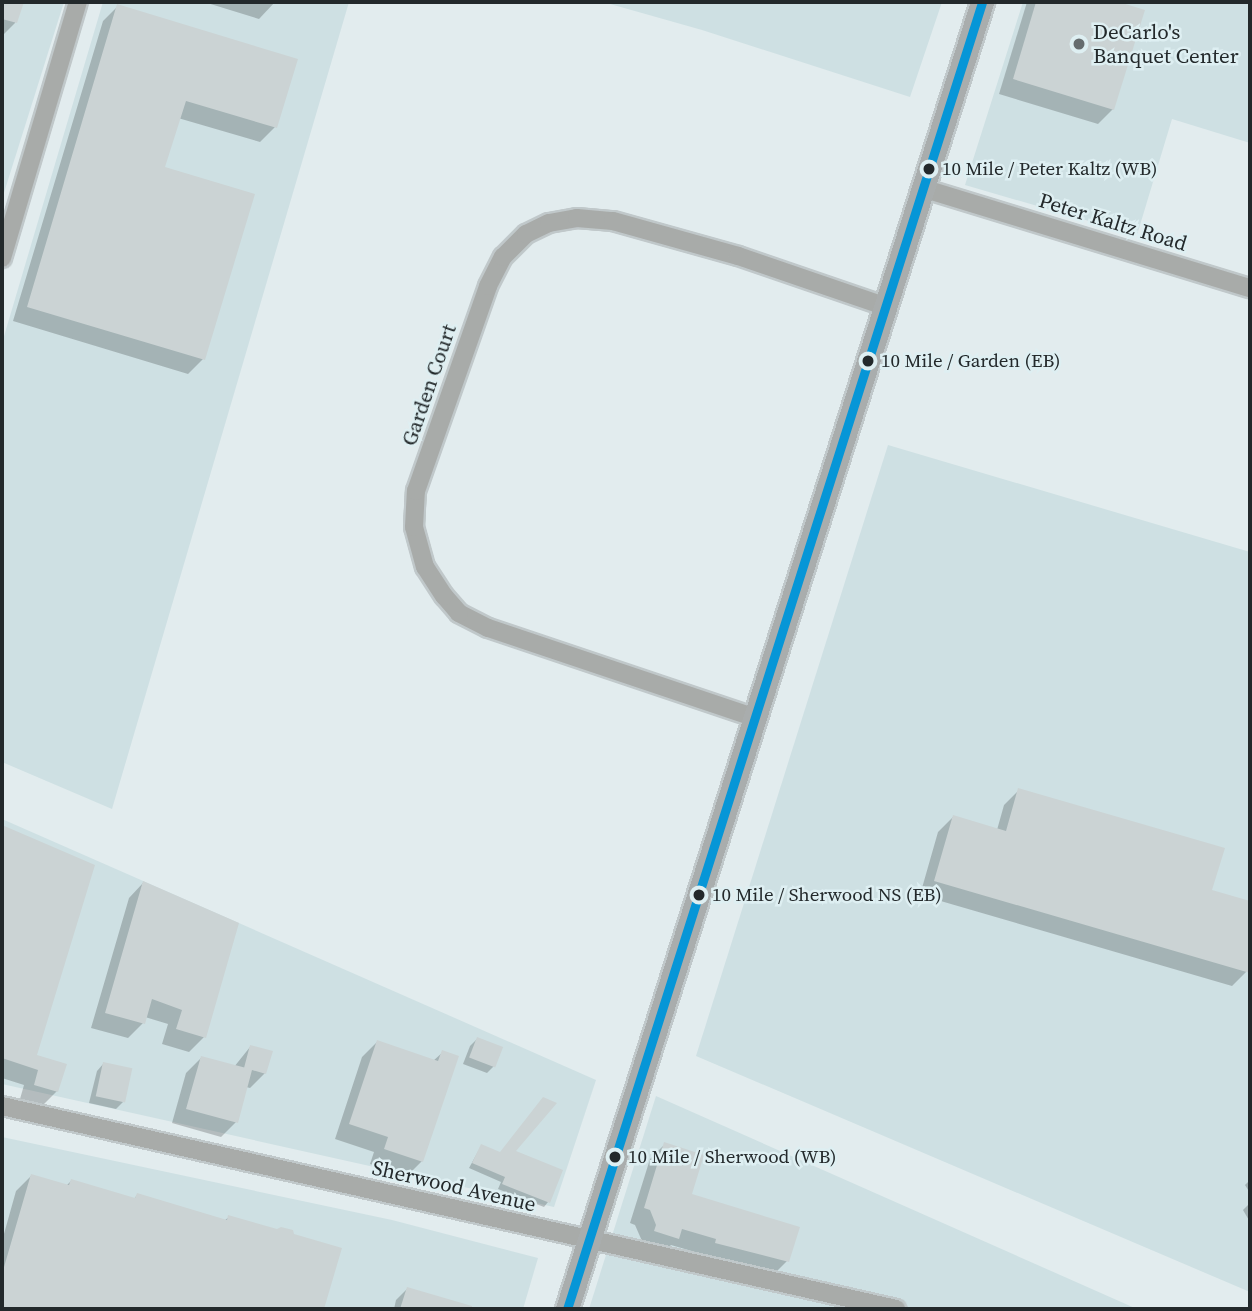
<!DOCTYPE html>
<html>
<head>
<meta charset="utf-8">
<style>
	body { margin:0 }
	#map { position:relative; width:1252px; height:1311px; overflow:hidden; background:#e2ecee; font-family:"Source Serif 4",serif }
	div>[style] { position:absolute }
	.built>* { inset:0; background:#cee0e3 }
	.shadow>* { inset:0; background:#0003 }
	.building>* { inset:0; background:#cbd3d4; transform-origin:0 0 }
	.roads { filter:drop-shadow(2px 0 #c0c8ca) drop-shadow(-2px 0 #c0c8ca) drop-shadow(0 2px #c0c8ca) drop-shadow(0 -2px #c0c8ca) }
	.minor>* { height:18px; margin:-9px; padding:0 9px; transform-origin:9px; border-radius:9px; background:#a8aba9 }
	.major>* { height:23px; margin:-11.5px; padding:0 11.5px; transform-origin:11.5px; border-radius:11.5px; background:#a9adad }
	.bus-1>* { height:9px; margin:-4.5px; padding:0 4.5px; transform-origin:4.5px; border-radius:4.5px; background:#0696d7 }
	.dots>* { width:19px; height:19px; translate:-50% -50%; box-sizing:border-box; border:4px solid #deeff2; border-radius:50% }
	span { translate:-50% -50%; white-space:nowrap; text-align:center; line-height:1.15; -webkit-text-stroke:5px #deeff2; paint-order:stroke }
	.bus-label { font-size:19px; color:#23292b }
	.left { translate:0 -50%; text-align:left }
	.poi-label { font-size:21px; color:#23292b }
	.street-label { font-size:21px; color:#23292b }
	.frame { position:absolute; inset:0; border:4px solid #23292b; pointer-events:none }
</style>
</head>
<body>
<div id="map">
	<div class="built">
		<i style="clip-path:polygon(2px 2px,64px 2px,2px 199px)"></i>
		<i style="clip-path:polygon(103px 2px,349px 2px,112px 809px,2px 762px,2px 343px)"></i>
		<i style="clip-path:polygon(603px 2px,942px 2px,910px 97px,702px 30px)"></i>
		<i style="clip-path:polygon(1023px 2px,1250px 2px,1250px 143px,1172px 119px,1137px 235px,965px 185px)"></i>
		<i style="clip-path:polygon(888px 445px,1250px 552px,1250px 1292px,696px 1056px)"></i>
		<i style="clip-path:polygon(2px 819px,596px 1080px,554px 1207px,2px 1084px)"></i>
		<i style="clip-path:polygon(656px 1096px,1137px 1309px,589px 1309px)"></i>
		<i style="clip-path:polygon(2px 1137px,392px 1220px,538px 1258px,523px 1309px,2px 1309px)"></i>
	</div>
	<div class="shadow">
		<i style="clip-path:polygon(2px 2px,22px 2px,15px 23px,4px 34px)"></i>
		<i style="clip-path:polygon(204px 2px,275px 2px,259px 19px)"></i>
		<i style="clip-path:polygon(1027px 2px,1113px 2px,1143px 11px,1113px 109px,1098px 124px,999px 94px)"></i>
		<i style="clip-path:polygon(118px 6px,275px 127px,260px 142px,178px 118px,163px 168px,203px 359px,188px 374px,13px 321px,103px 21px)"></i>
		<i style="clip-path:polygon(1019px 790px,1210px 891px,1250px 903px,1247px 971px,1232px 986px,920px 895px,938px 832px,953px 817px,997px 830px,1004px 805px)"></i>
		<i style="clip-path:polygon(2px 828px,35px 1056px,57px 1091px,42px 1106px,20px 1099px,24px 1085px,2px 1078px)"></i>
		<i style="clip-path:polygon(143px 883px,204px 1037px,189px 1052px,162px 1044px,168px 1024px,145px 1017px,143px 1023px,128px 1038px,91px 1028px,129px 898px)"></i>
		<i style="clip-path:polygon(477px 1039px,494px 1066px,487px 1073px,463px 1064px,470px 1046px)"></i>
		<i style="clip-path:polygon(377px 1042px,433px 1061px,443px 1052px,422px 1161px,407px 1176px,370px 1164px,374px 1152px,335px 1139px,362px 1057px)"></i>
		<i style="clip-path:polygon(250px 1047px,265px 1073px,250px 1088px,246px 1087px,236px 1122px,221px 1137px,172px 1123px,186px 1073px,201px 1058px,234px 1067px)"></i>
		<i style="clip-path:polygon(104px 1063px,123px 1102px,116px 1109px,89px 1103px,97px 1071px)"></i>
		<i style="clip-path:polygon(665px 1144px,690px 1195px,787px 1261px,772px 1276px,701px 1258px,702px 1254px,671px 1245px,663px 1253px,640px 1246px,642px 1241px,635px 1225px,630px 1223px,650px 1159px)"></i>
		<i style="clip-path:polygon(481px 1146px,499px 1153px,513px 1152px,548px 1202px,544px 1207px,498px 1189px,501px 1182px,469px 1168px)"></i>
		<i style="clip-path:polygon(31px 1176px,66px 1186px,71px 1181px,134px 1199px,137px 1195px,224px 1221px,229px 1217px,340px 1249px,322px 1309px,2px 1309px,2px 1241px,16px 1191px)"></i>
		<i style="clip-path:polygon(1250px 1180px,1250px 1193px,1245px 1185px)"></i>
		<i style="clip-path:polygon(1250px 1203px,1250px 1222px,1243px 1210px)"></i>
		<i style="clip-path:polygon(407px 1289px,450px 1301px,447px 1309px,394px 1309px,396px 1300px)"></i>
	</div>
	<div class="building">
		<i style="clip-path:polygon(2px 2px,24px 2px,17px 23px,2px 19px)"></i>
		<i style="clip-path:polygon(1036px 2px,1119px 2px,1145px 10px,1114px 110px,1013px 79px)"></i>
		<i style="clip-path:polygon(117px 4px,298px 59px,277px 128px,186px 101px,165px 167px,255px 194px,205px 360px,27px 307px)"></i>
		<i style="clip-path:polygon(1018px 788px,1225px 848px,1212px 890px,1250px 901px,1250px 973px,934px 881px,953px 815px,1006px 831px)"></i>
		<i style="clip-path:polygon(2px 825px,95px 865px,37px 1055px,67px 1064px,58px 1092px,34px 1085px,38px 1070px,2px 1058px)"></i>
		<i style="clip-path:polygon(143px 881px,239px 923px,206px 1038px,176px 1029px,182px 1010px,152px 999px,145px 1024px,105px 1013px)"></i>
		<i style="left:477px;top:1037px;width:28px;height:22px;rotate:21deg"></i>
		<i style="clip-path:polygon(377px 1040px,438px 1061px,442px 1050px,459px 1056px,423px 1162px,384px 1149px,388px 1137px,349px 1124px)"></i>
		<i style="clip-path:polygon(250px 1045px,273px 1051px,266px 1074px,252px 1070px,238px 1123px,186px 1109px,201px 1056px,250px 1069px,244px 1068px)"></i>
		<i style="left:103px;top:1062px;width:30px;height:35px;rotate:12deg"></i>
		<i style="clip-path:polygon(543px 1097px,557px 1103px,516px 1151px,563px 1170px,550px 1203px,502px 1184px,505px 1177px,472px 1163px,481px 1144px,500px 1152px)"></i>
		<i style="clip-path:polygon(664px 1142px,704px 1155px,692px 1194px,800px 1227px,789px 1262px,715px 1243px,716px 1239px,682px 1229px,679px 1239px,654px 1231px,656px 1225px,650px 1210px,644px 1208px)"></i>
		<i style="clip-path:polygon(31px 1174px,69px 1185px,71px 1179px,135px 1198px,137px 1193px,227px 1220px,228px 1215px,277px 1229px,281px 1227px,293px 1230px,294px 1234px,342px 1248px,324px 1309px,2px 1309px,2px 1274px)"></i>
		<i style="clip-path:polygon(407px 1287px,472px 1306px,472px 1309px,400px 1309px)"></i>
	</div>
	<div class="roads">
		<div class="minor">
			<i style="left:922px;top:188px;width:343px;rotate:17deg"></i>
			<i style="left:2px;top:258px;width:267px;rotate:-73.5deg"></i>
			<i style="left:753px;top:717px;width:280px;rotate:-161.4deg"></i>
			<i style="left:488px;top:628px;width:33px;rotate:-153deg"></i>
			<i style="left:459px;top:613px;width:23px;rotate:-131deg"></i>
			<i style="left:444px;top:596px;width:35px;rotate:-123deg"></i>
			<i style="left:425px;top:567px;width:41px;rotate:-105.4deg"></i>
			<i style="left:414px;top:527px;width:36px;rotate:-87deg"></i>
			<i style="left:416px;top:491px;width:217px;rotate:-70.6deg"></i>
			<i style="left:488px;top:286px;width:33px;rotate:-63deg"></i>
			<i style="left:503px;top:257px;width:33px;rotate:-45deg"></i>
			<i style="left:526px;top:234px;width:25px;rotate:-26deg"></i>
			<i style="left:549px;top:223px;width:28px;rotate:-10deg"></i>
			<i style="left:577px;top:218px;width:36px;rotate:5deg"></i>
			<i style="left:613px;top:221px;width:130px;rotate:15.6deg"></i>
			<i style="left:738px;top:256px;width:154px;rotate:18.9deg"></i>
			<i style="left:2px;top:1106px;width:917px;rotate:12.79deg"></i>
		</div>
		<div class="major">
			<i style="left:567px;top:1309px;width:1371px;rotate:-72.38deg"></i>
		</div>
	</div>
	<div class="bus-1">
		<i style="left:567px;top:1309px;width:1371px;rotate:-72.38deg"></i>
	</div>
	<div class="dots">
		<i style="left:1079px;top:44px;background:#666d6f"></i>
		<i style="left:929px;top:169px;background:#23292b"></i>
		<i style="left:868px;top:361px;background:#23292b"></i>
		<i style="left:699px;top:895px;background:#23292b"></i>
		<i style="left:615px;top:1157px;background:#23292b"></i>
	</div>
	<div class="bus-label">
		<span class="left" style="left:942px;top:169px">10 Mile / Peter Kaltz (WB)</span>
		<span class="left" style="left:881px;top:361px">10 Mile / Garden (EB)</span>
		<span class="left" style="left:712px;top:895px">10 Mile / Sherwood NS (EB)</span>
		<span class="left" style="left:628px;top:1157px">10 Mile / Sherwood (WB)</span>
	</div>
	<div class="poi-label">
		<span class="left" style="left:1093px;top:44px">DeCarlo's<br>Banquet Center</span>
	</div>
	<div class="street-label">
		<span style="left:1113px;top:222px;rotate:17deg">Peter Kaltz Road</span>
		<span style="left:429px;top:385px;rotate:-71deg">Garden Court</span>
		<span style="left:454px;top:1186px;rotate:13deg">Sherwood Avenue</span>
	</div>
	<div class="frame"></div>
</div>
</body>
</html>
